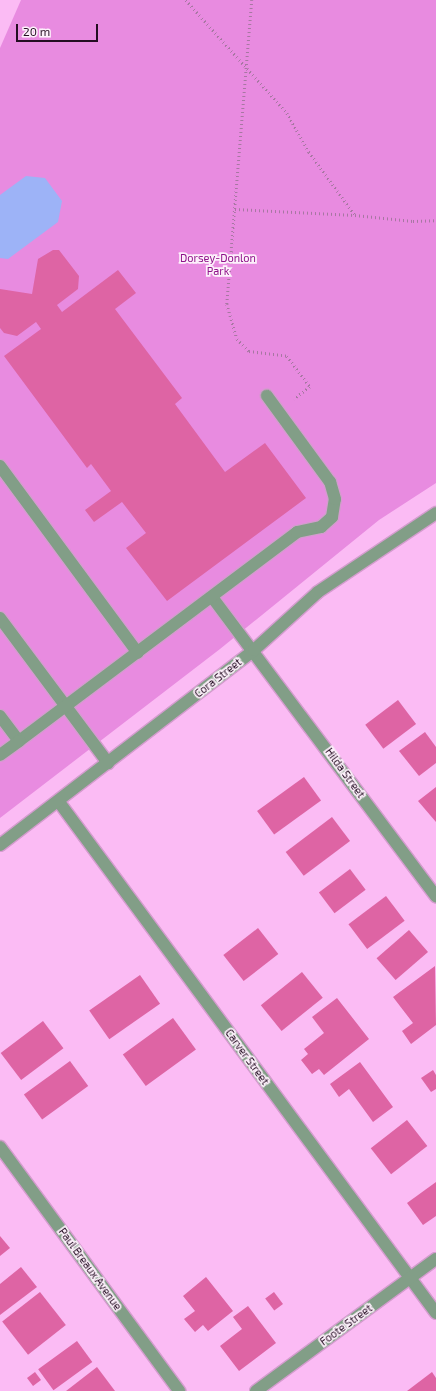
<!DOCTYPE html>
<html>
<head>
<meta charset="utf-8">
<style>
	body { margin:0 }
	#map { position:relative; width:436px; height:1391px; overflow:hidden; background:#fbbbf4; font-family:"Exo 2",sans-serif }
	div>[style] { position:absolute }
	.green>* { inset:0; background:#e88be0 }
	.water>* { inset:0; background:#9db3f7 }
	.building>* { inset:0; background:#de64a4; transform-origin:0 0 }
	.path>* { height:2.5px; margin-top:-1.25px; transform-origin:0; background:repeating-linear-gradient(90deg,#a777a2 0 1px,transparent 0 4px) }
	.roads { filter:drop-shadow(1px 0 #d49cce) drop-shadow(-1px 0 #d49cce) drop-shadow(0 1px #d49cce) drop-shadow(0 -1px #d49cce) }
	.minor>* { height:12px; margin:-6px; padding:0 6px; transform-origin:6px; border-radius:6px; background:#829e87 }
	span { translate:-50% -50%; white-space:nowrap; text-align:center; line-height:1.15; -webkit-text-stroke:3.5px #fdf0fb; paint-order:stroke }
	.park-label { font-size:11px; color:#8f128a }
	.street-label { font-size:11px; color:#240d22 }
	.scale { position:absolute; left:16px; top:24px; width:82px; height:18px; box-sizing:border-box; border:2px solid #240d22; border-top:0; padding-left:5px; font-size:12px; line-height:14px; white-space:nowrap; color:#240d22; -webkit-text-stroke:3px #fdf0fb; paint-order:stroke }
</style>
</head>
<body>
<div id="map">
	<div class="green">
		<i style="clip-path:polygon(21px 0,436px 0,436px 483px,379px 520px,220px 649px,0 818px,0 48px)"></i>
	</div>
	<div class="water">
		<i style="clip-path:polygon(26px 176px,45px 178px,62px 201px,58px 222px,8px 259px,0 258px,0 195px)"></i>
	</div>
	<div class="building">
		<i style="clip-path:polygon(53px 250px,59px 250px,79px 276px,78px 289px,57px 305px,62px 312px,118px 270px,136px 293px,115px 309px,182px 398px,175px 404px,225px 472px,265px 443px,306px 498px,167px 601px,126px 548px,146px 533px,122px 502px,94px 522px,85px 510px,111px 491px,91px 464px,87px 468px,4px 356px,41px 329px,36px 322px,17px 336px,4px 333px,0 328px,0 289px,32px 294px,38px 259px)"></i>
		<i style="left:398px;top:700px;width:30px;height:41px;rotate:53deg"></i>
		<i style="clip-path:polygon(425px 732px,436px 747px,436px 763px,419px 776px,399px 751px)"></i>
		<i style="left:304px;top:777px;width:29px;height:58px;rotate:54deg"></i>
		<i style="clip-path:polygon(436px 787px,436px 822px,418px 801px)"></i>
		<i style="left:332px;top:817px;width:30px;height:58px;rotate:53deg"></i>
		<i style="left:350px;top:869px;width:26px;height:39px;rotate:53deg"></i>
		<i style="left:386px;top:896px;width:31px;height:47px;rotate:53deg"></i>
		<i style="left:258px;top:928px;width:33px;height:44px;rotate:52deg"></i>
		<i style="left:409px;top:930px;width:29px;height:43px;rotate:49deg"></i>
		<i style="clip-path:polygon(435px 966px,436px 1025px,411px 1044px,402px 1031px,413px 1023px,393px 997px)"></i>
		<i style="left:302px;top:972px;width:33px;height:53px;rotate:51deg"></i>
		<i style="left:140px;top:975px;width:35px;height:62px;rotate:55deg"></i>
		<i style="clip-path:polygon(337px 998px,369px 1039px,324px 1075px,319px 1069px,312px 1074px,301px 1060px,308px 1054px,304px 1049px,324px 1033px,312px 1017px)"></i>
		<i style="left:173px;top:1018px;width:39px;height:62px;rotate:54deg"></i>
		<i style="left:43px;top:1021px;width:34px;height:53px;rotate:53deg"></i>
		<i style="left:70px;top:1061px;width:31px;height:57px;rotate:54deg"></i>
		<i style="clip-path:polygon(360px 1062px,393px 1107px,373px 1122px,349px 1089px,339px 1097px,330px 1084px)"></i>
		<i style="clip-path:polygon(433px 1070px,436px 1075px,436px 1089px,431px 1092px,421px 1078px)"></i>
		<i style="left:407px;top:1120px;width:33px;height:46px;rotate:52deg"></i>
		<i style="clip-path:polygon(436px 1182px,436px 1216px,423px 1225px,407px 1203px)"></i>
		<i style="clip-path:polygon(0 1236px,10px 1248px,0 1256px)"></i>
		<i style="clip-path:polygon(21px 1267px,37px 1287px,0 1315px,0 1284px)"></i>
		<i style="clip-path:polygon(206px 1277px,233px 1311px,208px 1331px,203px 1325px,195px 1332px,184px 1319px,195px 1311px,183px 1296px)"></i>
		<i style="left:40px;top:1292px;width:42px;height:48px;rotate:52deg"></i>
		<i style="left:274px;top:1292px;width:15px;height:11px;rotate:53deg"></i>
		<i style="clip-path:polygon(248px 1306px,276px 1343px,239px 1371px,220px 1346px,242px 1329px,233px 1317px)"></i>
		<i style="left:77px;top:1341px;width:26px;height:48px;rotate:54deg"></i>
		<i style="clip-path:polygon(97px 1367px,115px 1391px,66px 1391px)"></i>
		<i style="left:35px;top:1372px;width:10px;height:10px;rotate:53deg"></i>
		<i style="clip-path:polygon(432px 1372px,436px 1378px,436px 1391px,407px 1391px)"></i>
	</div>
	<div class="path">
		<i style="left:186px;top:0;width:152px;rotate:48.2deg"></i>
		<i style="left:287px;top:113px;width:45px;rotate:60.6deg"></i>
		<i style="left:309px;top:152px;width:78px;rotate:53.9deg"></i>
		<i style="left:355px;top:215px;width:58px;rotate:5.9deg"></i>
		<i style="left:413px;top:221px;width:23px;rotate:-2deg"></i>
		<i style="left:252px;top:0;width:305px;rotate:94.7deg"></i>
		<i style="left:227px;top:304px;width:36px;rotate:74deg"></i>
		<i style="left:237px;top:339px;width:17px;rotate:45deg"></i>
		<i style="left:249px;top:351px;width:38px;rotate:7deg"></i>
		<i style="left:287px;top:356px;width:39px;rotate:53deg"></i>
		<i style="left:310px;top:387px;width:20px;rotate:143deg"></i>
		<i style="left:235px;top:209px;width:120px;rotate:2.9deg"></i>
	</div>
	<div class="roads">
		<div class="minor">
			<i style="left:0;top:466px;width:232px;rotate:53.6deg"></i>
			<i style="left:212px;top:597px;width:374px;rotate:53.2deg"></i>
			<i style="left:0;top:618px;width:181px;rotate:53.3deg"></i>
			<i style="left:0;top:716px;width:31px;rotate:53deg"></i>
			<i style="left:19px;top:741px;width:348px;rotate:-36.9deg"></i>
			<i style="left:297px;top:532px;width:25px;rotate:-12deg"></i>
			<i style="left:321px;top:527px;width:15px;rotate:-42deg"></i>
			<i style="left:332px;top:517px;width:18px;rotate:-81deg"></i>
			<i style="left:335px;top:499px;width:18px;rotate:-106deg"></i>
			<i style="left:330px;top:482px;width:107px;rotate:-126.2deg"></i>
			<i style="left:0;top:755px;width:24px;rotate:-36deg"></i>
			<i style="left:59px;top:802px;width:635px;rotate:53.58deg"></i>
			<i style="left:0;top:845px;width:320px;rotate:-37.5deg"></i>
			<i style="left:254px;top:650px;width:86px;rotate:-42.2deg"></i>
			<i style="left:318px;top:592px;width:142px;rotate:-33.8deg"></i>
			<i style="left:0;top:1147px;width:303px;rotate:53.7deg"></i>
			<i style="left:256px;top:1391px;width:223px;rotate:-36.3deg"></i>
		</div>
	</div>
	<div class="park-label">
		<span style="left:218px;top:265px">Dorsey-Donlon<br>Park</span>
	</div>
	<div class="street-label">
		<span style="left:218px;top:678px;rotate:-38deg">Cora Street</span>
		<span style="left:345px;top:773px;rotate:54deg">Hilda Street</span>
		<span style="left:247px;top:1057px;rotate:54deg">Carver Street</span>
		<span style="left:90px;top:1269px;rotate:54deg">Paul Breaux Avenue</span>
		<span style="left:346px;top:1325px;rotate:-36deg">Foote Street</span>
	</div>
	<div class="scale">20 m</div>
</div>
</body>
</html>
